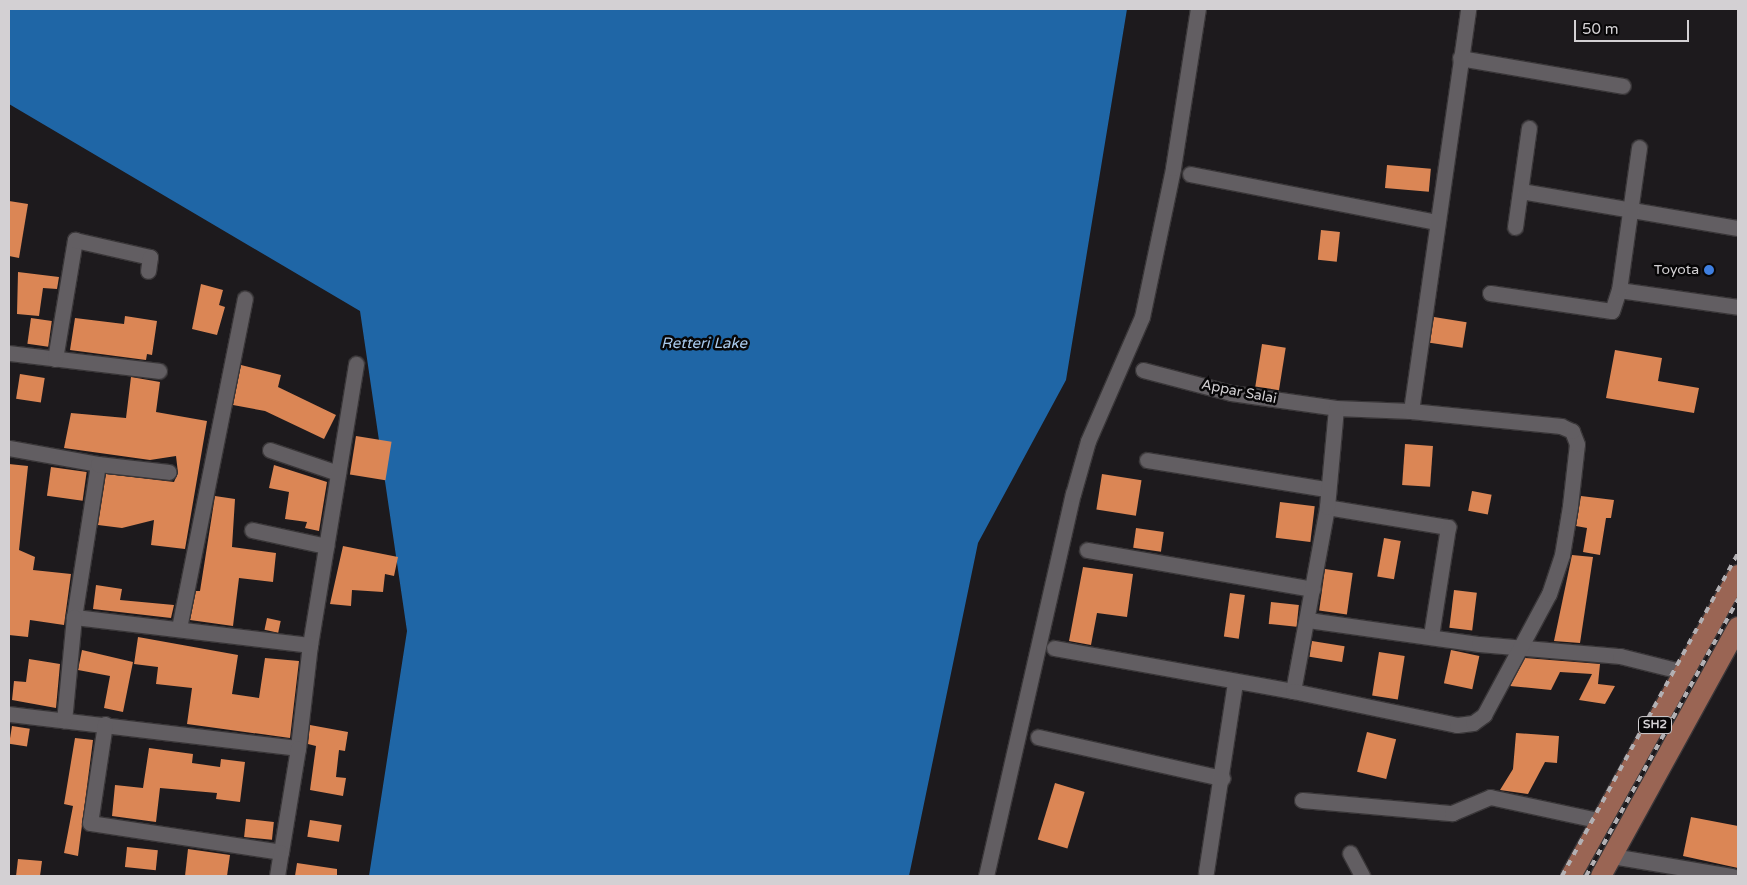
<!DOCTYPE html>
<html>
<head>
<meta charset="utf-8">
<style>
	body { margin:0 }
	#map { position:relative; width:1747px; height:885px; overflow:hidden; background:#1d1a1d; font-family:"Varela Round",sans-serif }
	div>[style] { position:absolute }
	.water>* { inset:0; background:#1f66a6 }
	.building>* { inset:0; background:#db8655; transform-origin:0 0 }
	.roads { filter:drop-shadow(1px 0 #393638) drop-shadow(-1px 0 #393638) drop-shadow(0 1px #393638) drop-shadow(0 -1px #393638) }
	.minor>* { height:15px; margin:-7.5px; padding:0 7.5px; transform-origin:7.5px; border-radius:7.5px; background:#625e62 }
	.major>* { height:20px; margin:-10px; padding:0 10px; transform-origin:10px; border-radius:10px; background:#9a6554 }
	.rail>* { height:4px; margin-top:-2px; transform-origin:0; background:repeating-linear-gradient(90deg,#b3b0b3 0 6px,transparent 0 12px) }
	.dots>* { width:14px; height:14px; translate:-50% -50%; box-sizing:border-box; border:2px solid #070607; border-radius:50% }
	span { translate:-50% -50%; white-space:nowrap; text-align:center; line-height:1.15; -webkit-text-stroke:5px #070607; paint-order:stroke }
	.shield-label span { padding:1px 4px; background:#070607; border:1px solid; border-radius:4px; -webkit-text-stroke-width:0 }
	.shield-label { font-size:12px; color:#d3d0d3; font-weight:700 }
	.poi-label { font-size:14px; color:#d3d0d3 }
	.right { translate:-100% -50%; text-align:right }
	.street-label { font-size:14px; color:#d3d0d3 }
	.water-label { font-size:15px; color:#aacbee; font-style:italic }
	.frame { position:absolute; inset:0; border:10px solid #d3d0d3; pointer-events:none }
	.scale { position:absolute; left:1574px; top:20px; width:115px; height:22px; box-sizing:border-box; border:2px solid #d3d0d3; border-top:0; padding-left:6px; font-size:15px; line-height:18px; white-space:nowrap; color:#d3d0d3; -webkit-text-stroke:4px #070607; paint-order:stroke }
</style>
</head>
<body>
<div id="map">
	<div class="water">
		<i style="clip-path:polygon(9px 9px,1127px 9px,1066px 380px,978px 543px,909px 876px,369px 876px,407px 631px,360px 311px,9px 104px)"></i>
	</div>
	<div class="building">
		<i style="left:1387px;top:165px;width:44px;height:23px;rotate:5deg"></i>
		<i style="clip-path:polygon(9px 201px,28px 204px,19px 258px,9px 256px)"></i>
		<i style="left:1321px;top:230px;width:19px;height:30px;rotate:6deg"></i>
		<i style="clip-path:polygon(18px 272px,59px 277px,57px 289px,43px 288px,39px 316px,17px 314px)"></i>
		<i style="clip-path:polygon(201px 284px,223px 290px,219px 305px,225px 307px,217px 335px,192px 329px)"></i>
		<i style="clip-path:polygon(125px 316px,157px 321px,152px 355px,147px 354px,146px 360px,70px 350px,75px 318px,124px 324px)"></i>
		<i style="left:1434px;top:317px;width:33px;height:26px;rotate:9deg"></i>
		<i style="left:31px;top:318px;width:21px;height:26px;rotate:8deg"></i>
		<i style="left:1262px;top:344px;width:24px;height:43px;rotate:9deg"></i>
		<i style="clip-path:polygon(1615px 350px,1662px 358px,1658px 381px,1699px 388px,1694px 413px,1606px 398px)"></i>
		<i style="clip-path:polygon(241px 365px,281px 375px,278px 387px,336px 415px,324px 439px,265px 411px,233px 405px)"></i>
		<i style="left:20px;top:374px;width:25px;height:25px;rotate:9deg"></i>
		<i style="clip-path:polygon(131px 377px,160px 382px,156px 412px,207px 421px,185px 549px,151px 545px,154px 520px,122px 528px,98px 525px,106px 474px,174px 482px,178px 473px,176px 456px,150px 460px,64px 448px,71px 413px,126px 418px)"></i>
		<i style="left:356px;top:436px;width:36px;height:39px;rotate:9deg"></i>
		<i style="left:1405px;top:444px;width:28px;height:41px;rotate:4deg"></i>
		<i style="clip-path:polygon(9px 464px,28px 466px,19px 550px,35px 557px,33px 570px,71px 574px,64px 625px,30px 620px,28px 637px,9px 635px)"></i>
		<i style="clip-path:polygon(274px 465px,327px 482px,319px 531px,305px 528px,307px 522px,285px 519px,289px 492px,269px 488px)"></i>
		<i style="left:51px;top:467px;width:36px;height:29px;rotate:8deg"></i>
		<i style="left:1102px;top:474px;width:40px;height:36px;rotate:9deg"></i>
		<i style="left:1472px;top:491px;width:20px;height:20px;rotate:11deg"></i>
		<i style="clip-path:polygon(215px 496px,235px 499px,232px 547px,276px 553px,273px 582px,239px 578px,233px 626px,190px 620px,196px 591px,200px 591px)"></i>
		<i style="clip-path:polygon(1581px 496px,1614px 500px,1611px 518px,1606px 518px,1600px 555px,1583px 552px,1587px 528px,1576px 526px)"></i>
		<i style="left:1280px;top:502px;width:35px;height:36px;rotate:7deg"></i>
		<i style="left:1136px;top:528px;width:28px;height:20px;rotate:8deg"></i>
		<i style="left:1384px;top:538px;width:17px;height:39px;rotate:10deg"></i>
		<i style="clip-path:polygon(343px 546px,398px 557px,394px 576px,385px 574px,383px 592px,352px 590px,351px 606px,330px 604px)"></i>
		<i style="clip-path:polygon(1572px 555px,1593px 557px,1580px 643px,1554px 641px)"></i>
		<i style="clip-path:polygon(1083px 567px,1133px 574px,1127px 617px,1097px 613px,1091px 645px,1069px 641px)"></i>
		<i style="left:1325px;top:569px;width:28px;height:42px;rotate:8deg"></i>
		<i style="clip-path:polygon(96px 585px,122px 589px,120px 600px,174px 605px,171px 618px,93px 609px)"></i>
		<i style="left:1454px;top:590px;width:23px;height:38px;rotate:7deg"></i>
		<i style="left:1230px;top:593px;width:15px;height:44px;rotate:8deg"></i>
		<i style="left:1271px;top:602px;width:28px;height:22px;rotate:6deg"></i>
		<i style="left:267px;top:618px;width:14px;height:12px;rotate:12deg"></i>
		<i style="clip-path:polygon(138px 637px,238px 655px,232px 694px,259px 698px,265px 658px,299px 661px,290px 738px,187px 724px,192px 688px,156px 684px,158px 667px,134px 664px)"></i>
		<i style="left:1312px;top:641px;width:33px;height:16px;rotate:9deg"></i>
		<i style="clip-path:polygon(82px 650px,133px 662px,123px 712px,104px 708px,110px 676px,78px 670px)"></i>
		<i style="left:1451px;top:650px;width:29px;height:34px;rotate:12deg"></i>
		<i style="left:1379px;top:652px;width:26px;height:44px;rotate:9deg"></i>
		<i style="clip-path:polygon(1525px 658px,1600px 664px,1598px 684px,1615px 686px,1605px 704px,1579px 700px,1592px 674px,1560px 672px,1551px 690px,1510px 686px)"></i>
		<i style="clip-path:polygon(29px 659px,60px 664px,56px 708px,12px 700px,14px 681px,26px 682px)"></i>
		<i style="clip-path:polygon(310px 725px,348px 732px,345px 751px,339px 750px,336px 777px,346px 778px,343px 796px,310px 790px,316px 746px,308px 744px)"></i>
		<i style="left:12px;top:726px;width:18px;height:18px;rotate:9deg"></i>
		<i style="left:1367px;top:732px;width:30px;height:41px;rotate:14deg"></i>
		<i style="clip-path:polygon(1516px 733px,1559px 736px,1557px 763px,1545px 762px,1528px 794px,1500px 790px,1513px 769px)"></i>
		<i style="clip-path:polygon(75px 738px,93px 740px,78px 856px,64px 853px,73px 806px,64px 804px)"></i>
		<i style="clip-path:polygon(149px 748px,193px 754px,192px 763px,220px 767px,221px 759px,245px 762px,240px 802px,216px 799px,217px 793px,160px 788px,156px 822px,112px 816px,115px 785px,143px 788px)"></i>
		<i style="left:1055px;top:783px;width:31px;height:59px;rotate:17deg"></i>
		<i style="clip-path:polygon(1691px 817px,1738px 826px,1738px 868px,1683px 856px)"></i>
		<i style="left:246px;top:819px;width:28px;height:18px;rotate:6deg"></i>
		<i style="left:310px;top:820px;width:32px;height:17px;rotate:9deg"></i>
		<i style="left:127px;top:847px;width:31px;height:20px;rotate:6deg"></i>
		<i style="clip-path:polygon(188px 849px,230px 855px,227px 876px,185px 876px)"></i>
		<i style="clip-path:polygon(18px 859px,42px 861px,40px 876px,16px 876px)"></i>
		<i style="clip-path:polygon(297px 863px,337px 869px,337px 876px,295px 876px)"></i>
	</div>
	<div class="roads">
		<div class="minor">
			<i style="left:1460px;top:58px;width:165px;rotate:9.7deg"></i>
			<i style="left:1190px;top:174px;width:252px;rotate:11deg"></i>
			<i style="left:1521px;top:191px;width:220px;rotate:9.7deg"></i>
			<i style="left:1515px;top:227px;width:100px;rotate:-82deg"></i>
			<i style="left:1619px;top:290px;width:120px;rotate:8.1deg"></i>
			<i style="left:1490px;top:293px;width:123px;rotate:8.4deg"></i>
			<i style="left:1612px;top:311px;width:22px;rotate:-72deg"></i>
			<i style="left:1619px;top:290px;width:144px;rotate:-82deg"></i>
			<i style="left:9px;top:353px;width:151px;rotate:6.8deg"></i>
			<i style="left:55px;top:359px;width:121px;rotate:-80.5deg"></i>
			<i style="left:75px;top:240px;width:77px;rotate:12.8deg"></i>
			<i style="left:150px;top:257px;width:14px;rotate:98deg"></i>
			<i style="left:1143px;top:370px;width:91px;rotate:14.6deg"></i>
			<i style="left:1231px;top:393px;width:106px;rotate:8.1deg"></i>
			<i style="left:1336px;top:408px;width:75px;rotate:2.3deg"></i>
			<i style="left:1411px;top:411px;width:406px;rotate:-81.9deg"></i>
			<i style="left:9px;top:448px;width:90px;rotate:10.2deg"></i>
			<i style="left:98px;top:464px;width:155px;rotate:98.9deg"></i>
			<i style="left:270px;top:450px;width:72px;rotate:18.7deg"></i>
			<i style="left:1147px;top:460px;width:182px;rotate:9.2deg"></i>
			<i style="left:98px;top:464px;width:71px;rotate:6.4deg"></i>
			<i style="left:1327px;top:507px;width:123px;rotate:9.4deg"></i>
			<i style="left:1448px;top:527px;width:110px;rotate:98.9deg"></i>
			<i style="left:252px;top:530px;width:76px;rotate:12.2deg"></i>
			<i style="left:1087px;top:550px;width:229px;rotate:9.8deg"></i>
			<i style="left:1308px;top:620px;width:173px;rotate:8deg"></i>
			<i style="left:1479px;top:644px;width:142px;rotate:4.9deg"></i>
			<i style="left:1620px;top:656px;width:66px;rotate:14deg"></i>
			<i style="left:179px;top:628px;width:336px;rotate:-78.7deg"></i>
			<i style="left:310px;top:645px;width:285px;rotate:-80.7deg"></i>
			<i style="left:1054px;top:648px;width:243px;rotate:10.2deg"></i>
			<i style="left:1293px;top:691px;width:187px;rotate:-79.5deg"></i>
			<i style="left:1327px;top:507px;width:99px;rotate:-84.8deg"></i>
			<i style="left:1293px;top:691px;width:167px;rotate:11.7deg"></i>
			<i style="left:1457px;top:725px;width:16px;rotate:-7deg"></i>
			<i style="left:1473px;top:723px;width:14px;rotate:-36deg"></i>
			<i style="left:1484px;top:715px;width:137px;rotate:-61.8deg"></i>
			<i style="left:1549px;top:594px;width:41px;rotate:-71.6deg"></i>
			<i style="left:1562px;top:555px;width:50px;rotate:-80.7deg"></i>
			<i style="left:1570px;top:506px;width:62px;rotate:-83.6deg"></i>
			<i style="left:1577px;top:444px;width:14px;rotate:-111deg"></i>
			<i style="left:1572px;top:431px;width:12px;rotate:-156deg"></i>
			<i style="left:1561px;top:426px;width:151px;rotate:-174.3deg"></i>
			<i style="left:9px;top:714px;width:291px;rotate:6.7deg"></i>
			<i style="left:298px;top:748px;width:104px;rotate:-83.4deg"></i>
			<i style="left:310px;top:645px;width:238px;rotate:-173.2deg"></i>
			<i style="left:74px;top:617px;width:104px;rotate:95.5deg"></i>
			<i style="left:105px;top:724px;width:100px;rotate:98.6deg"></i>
			<i style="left:90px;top:823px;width:193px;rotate:8.6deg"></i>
			<i style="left:281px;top:852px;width:105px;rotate:-80.7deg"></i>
			<i style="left:1038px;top:737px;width:189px;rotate:12.6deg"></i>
			<i style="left:1302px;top:800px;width:151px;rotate:5deg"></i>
			<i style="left:1452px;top:813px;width:41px;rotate:-22.8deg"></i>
			<i style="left:1490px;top:797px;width:115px;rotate:12.1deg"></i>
			<i style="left:1350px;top:853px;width:26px;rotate:62deg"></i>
			<i style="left:1612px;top:856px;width:122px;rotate:9.5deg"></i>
			<i style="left:1206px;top:872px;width:191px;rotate:-81.3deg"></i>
			<i style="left:277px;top:876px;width:24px;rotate:-81deg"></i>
			<i style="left:986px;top:876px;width:392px;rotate:-77.2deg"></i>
			<i style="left:1073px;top:494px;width:55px;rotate:-74.2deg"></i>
			<i style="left:1088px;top:441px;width:135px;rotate:-66.5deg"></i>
			<i style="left:1142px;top:317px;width:152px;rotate:-78.2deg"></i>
			<i style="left:1173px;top:168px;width:161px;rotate:-81.1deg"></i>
		</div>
		<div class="major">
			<i style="left:1571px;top:876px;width:344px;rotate:-61deg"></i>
			<i style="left:1601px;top:876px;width:284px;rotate:-61.2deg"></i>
		</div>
	</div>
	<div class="rail">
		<i style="left:1562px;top:876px;width:368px;rotate:-61.4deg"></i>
		<i style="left:1586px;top:876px;width:316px;rotate:-61.2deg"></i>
	</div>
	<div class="dots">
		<i style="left:1709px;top:270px;background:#3f7fe0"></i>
	</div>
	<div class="shield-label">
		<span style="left:1655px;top:725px">SH2</span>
	</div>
	<div class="poi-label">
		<span class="right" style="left:1699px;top:270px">Toyota</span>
	</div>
	<div class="street-label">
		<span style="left:1239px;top:392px;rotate:11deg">Appar Salai</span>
	</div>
	<div class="water-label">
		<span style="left:704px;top:344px">Retteri Lake</span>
	</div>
	<div class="frame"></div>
	<div class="scale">50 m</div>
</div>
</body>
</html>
